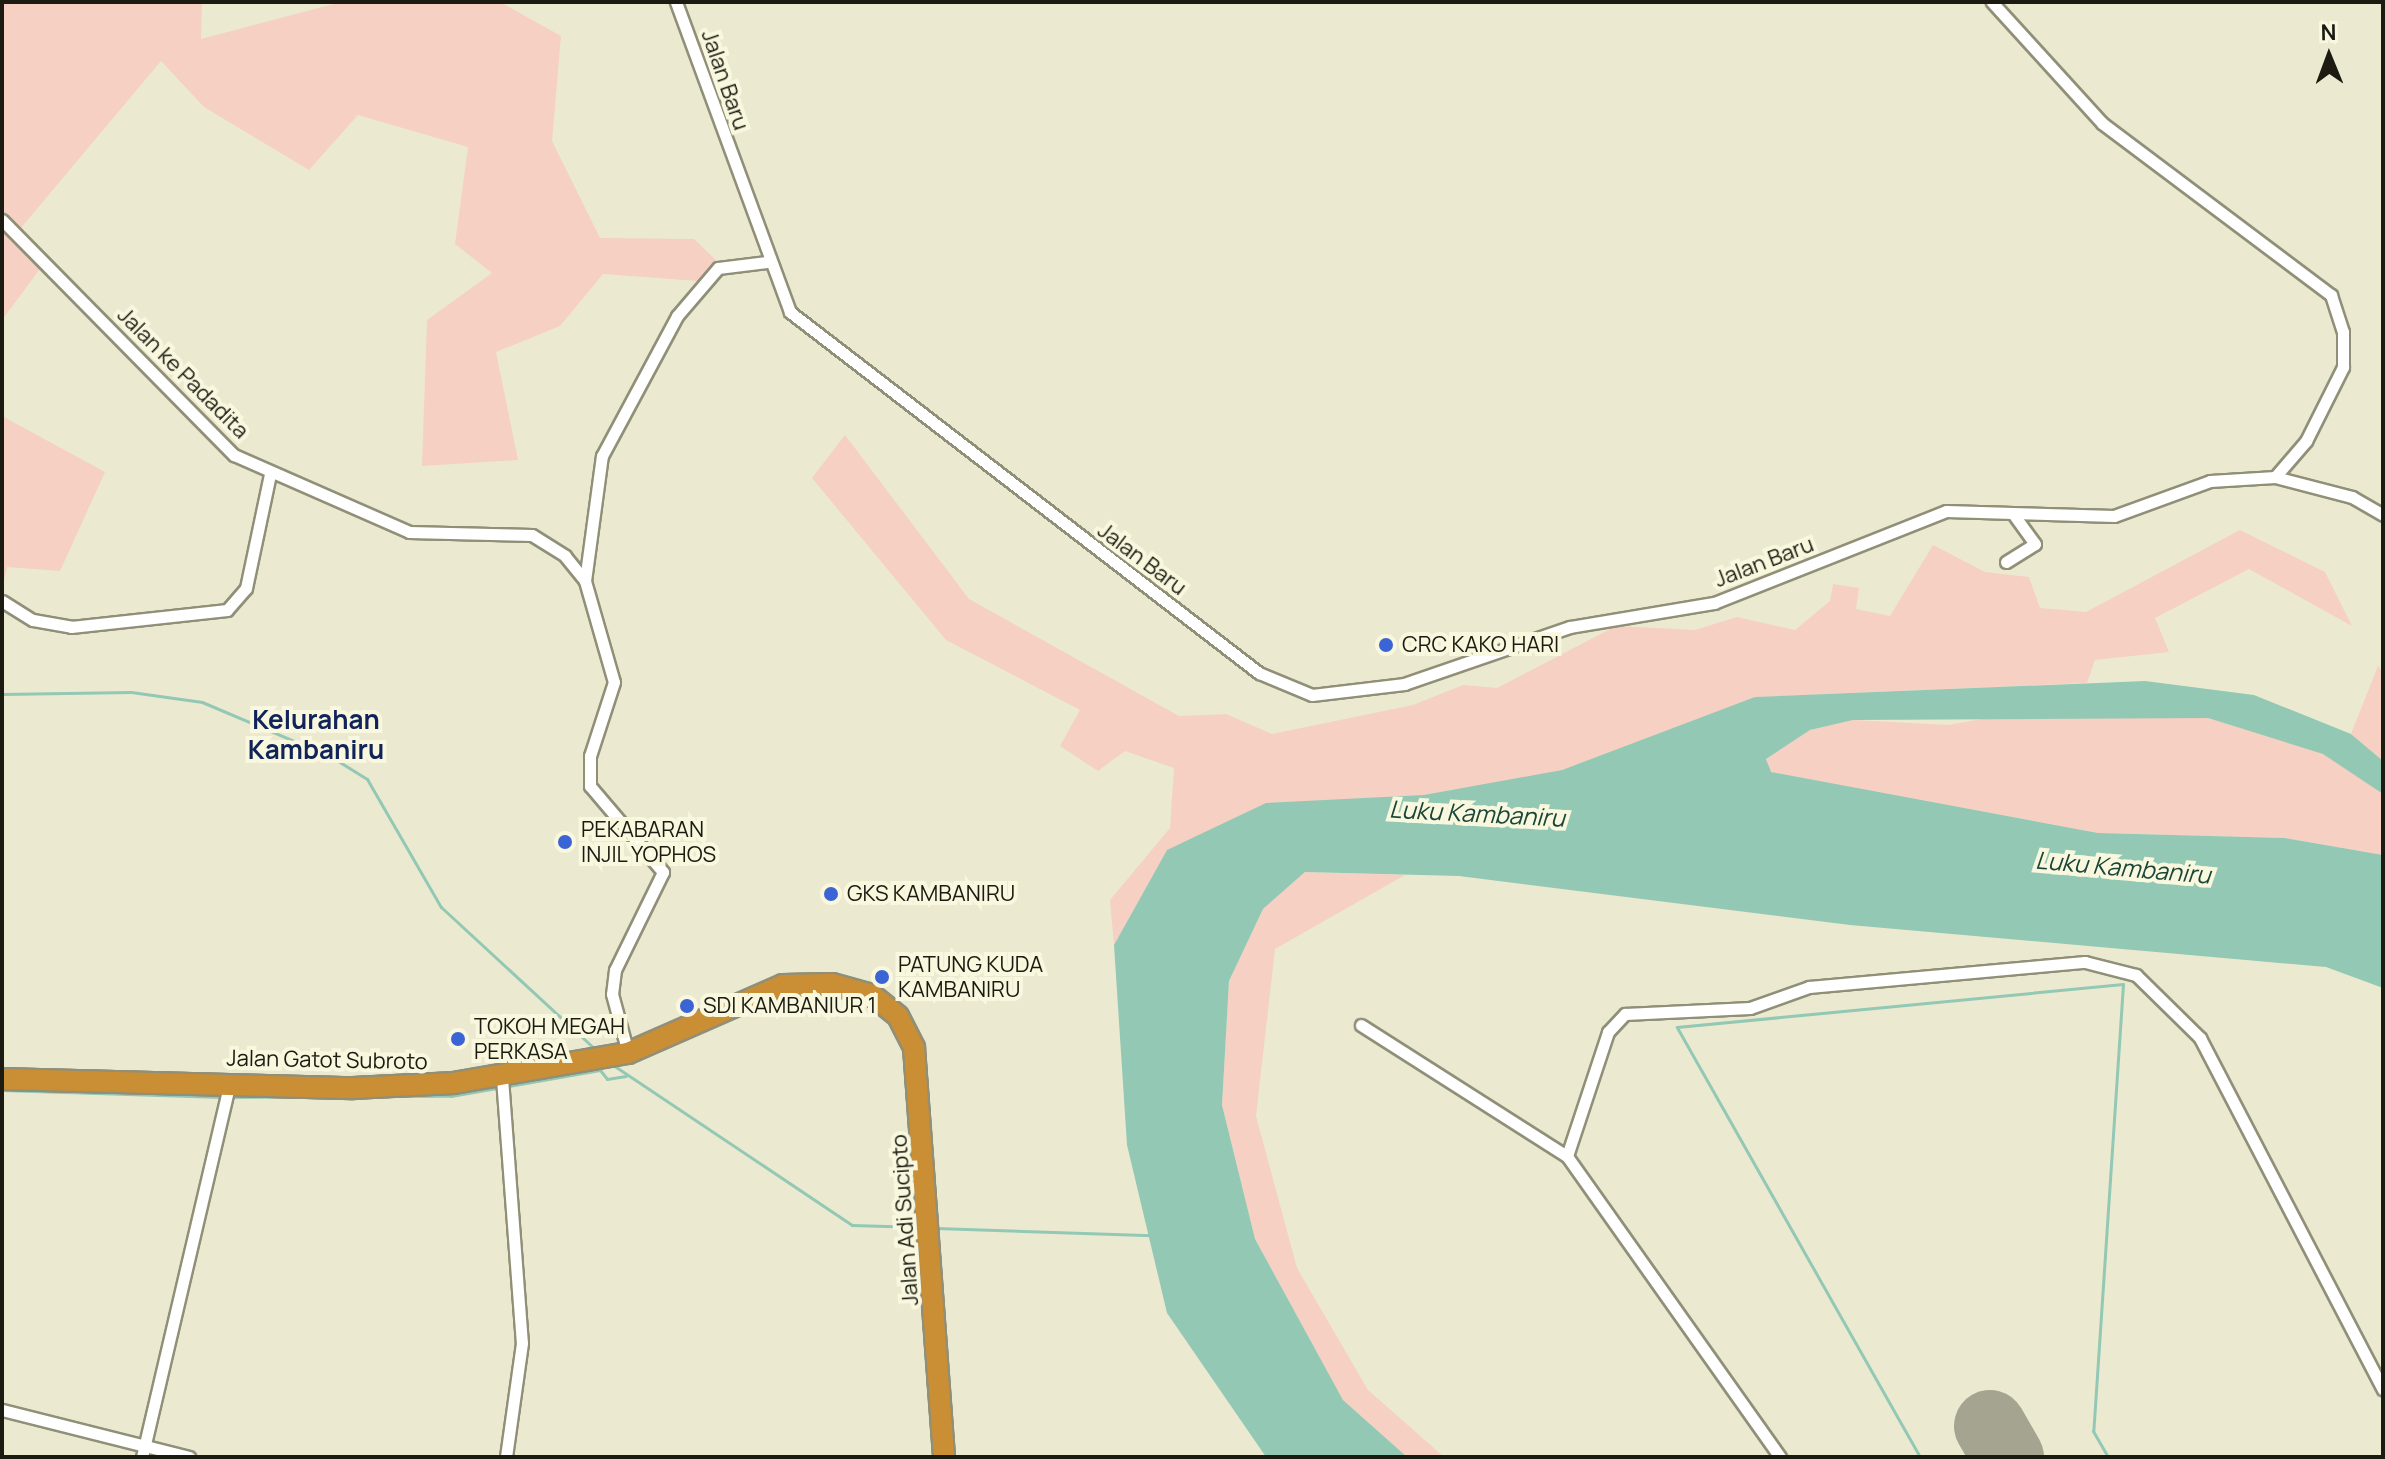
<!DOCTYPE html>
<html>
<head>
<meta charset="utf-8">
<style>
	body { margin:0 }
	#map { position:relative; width:2385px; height:1459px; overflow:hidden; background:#ebead1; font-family:Manrope,sans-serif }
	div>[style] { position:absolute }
	.green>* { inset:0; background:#f5d0c3 }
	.water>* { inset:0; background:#93c8b4 }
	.stream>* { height:3px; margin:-1.5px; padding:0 1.5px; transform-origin:1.5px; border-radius:1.5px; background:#93c8b4 }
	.runway>* { height:72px; margin:-36px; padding:0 36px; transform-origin:36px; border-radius:36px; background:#a4a490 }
	.roads { filter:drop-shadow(2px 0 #908f78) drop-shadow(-2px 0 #908f78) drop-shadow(0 2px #908f78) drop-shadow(0 -2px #908f78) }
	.street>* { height:11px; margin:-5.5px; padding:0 5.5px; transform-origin:5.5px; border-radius:5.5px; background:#fff }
	.highway>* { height:20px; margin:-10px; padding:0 10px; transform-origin:10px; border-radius:10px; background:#ca8e35 }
	.dots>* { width:22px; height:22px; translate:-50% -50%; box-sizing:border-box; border:4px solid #f9f8df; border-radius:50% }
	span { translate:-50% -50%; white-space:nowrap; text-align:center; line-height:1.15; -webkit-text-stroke:8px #f9f8df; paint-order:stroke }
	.street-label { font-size:22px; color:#1b1b12 }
	.poi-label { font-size:22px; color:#1b1b12 }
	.left { translate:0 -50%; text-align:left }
	.water-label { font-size:24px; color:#194638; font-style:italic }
	.quarter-label { font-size:26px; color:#11245a; font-weight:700 }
	.frame { position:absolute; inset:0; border:4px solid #1b1b12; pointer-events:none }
	.north { position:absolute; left:2289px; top:16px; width:80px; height:80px; -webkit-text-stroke:6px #f9f8df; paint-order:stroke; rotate:359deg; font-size:22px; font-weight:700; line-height:32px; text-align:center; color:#1b1b12 }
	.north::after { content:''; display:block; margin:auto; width:28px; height:36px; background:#1b1b12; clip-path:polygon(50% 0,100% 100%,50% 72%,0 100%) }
</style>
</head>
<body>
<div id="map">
	<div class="green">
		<i style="clip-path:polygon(2px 2px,202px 2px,201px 39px,341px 2px,500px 2px,561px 36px,552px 141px,600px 238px,694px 239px,719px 263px,698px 281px,603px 274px,560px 326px,496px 352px,518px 460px,422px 466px,427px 320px,492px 273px,455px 244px,468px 147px,358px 115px,309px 170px,204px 107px,161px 61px,15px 235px,43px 265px,2px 320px)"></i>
		<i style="clip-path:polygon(2px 416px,105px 472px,60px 571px,7px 567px,2px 590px)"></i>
		<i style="clip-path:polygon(845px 435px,969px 599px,1179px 716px,1226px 714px,1272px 734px,1413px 705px,1463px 685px,1497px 688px,1616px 626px,1695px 630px,1737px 617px,1795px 630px,1830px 601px,1833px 584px,1859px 588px,1856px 609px,1890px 616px,1933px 545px,1985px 572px,2029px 577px,2040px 608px,2086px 612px,2240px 530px,2325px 572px,2352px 626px,2249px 569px,2155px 618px,2169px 652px,2095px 660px,2087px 683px,1756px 697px,1562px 770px,1167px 850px,1114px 945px,1110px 900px,1170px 828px,1174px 768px,1125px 751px,1098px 771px,1060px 746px,1080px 710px,946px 640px,812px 478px)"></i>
		<i style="clip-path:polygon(2378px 666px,2383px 672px,2383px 761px,2351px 734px)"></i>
		<i style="clip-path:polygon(1999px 716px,2208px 718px,2324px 754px,2383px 794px,2383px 855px,2285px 838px,2098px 833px,1770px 772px,1766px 758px,1810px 730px,1853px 720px,1948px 725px)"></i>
		<i style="clip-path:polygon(1305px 872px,1405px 875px,1275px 949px,1256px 1116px,1297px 1268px,1368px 1390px,1444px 1457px,1407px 1457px,1343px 1400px,1255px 1239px,1222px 1105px,1229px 981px,1263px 909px)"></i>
	</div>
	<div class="water">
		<i style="clip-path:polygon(2145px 681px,2254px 695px,2351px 734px,2383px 761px,2383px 794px,2323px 754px,2208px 718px,1853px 720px,1810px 730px,1766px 759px,1771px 772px,2098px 833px,2285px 838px,2383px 855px,2383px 988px,2326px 967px,1850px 925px,1459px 876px,1305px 872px,1263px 909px,1229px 981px,1222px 1105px,1255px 1239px,1343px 1400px,1407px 1457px,1266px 1457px,1167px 1313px,1127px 1145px,1114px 945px,1167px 850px,1266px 803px,1424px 795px,1562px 770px,1755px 697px)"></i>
	</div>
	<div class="stream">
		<i style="left:2px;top:694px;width:129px;rotate:-0.9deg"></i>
		<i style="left:131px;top:692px;width:72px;rotate:8deg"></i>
		<i style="left:202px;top:702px;width:139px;rotate:22.9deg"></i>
		<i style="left:330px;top:756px;width:44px;rotate:31.9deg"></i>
		<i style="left:367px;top:779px;width:148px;rotate:60deg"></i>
		<i style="left:441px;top:907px;width:209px;rotate:42.7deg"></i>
		<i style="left:613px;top:1065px;width:288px;rotate:33.8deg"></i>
		<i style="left:852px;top:1225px;width:68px;rotate:1.7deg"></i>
		<i style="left:2px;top:1090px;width:219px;rotate:1.8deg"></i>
		<i style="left:229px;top:1097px;width:222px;rotate:-0.3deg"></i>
		<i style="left:451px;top:1096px;width:151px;rotate:-9.9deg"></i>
		<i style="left:600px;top:1070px;width:11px;rotate:52deg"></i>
		<i style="left:607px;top:1079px;width:19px;rotate:-9deg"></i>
		<i style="left:936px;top:1228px;width:216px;rotate:1.9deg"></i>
		<i style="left:1920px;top:1457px;width:494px;rotate:-119.5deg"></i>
		<i style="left:1677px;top:1027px;width:448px;rotate:-5.5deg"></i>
		<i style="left:2123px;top:984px;width:448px;rotate:93.8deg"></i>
		<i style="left:2093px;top:1431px;width:30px;rotate:60deg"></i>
	</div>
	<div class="runway">
		<i style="left:1990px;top:1426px;width:36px;rotate:60deg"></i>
	</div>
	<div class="roads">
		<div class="street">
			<i style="left:676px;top:2px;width:330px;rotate:69.8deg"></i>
			<i style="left:790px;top:312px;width:592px;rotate:37.59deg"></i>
			<i style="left:1259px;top:673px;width:57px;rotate:22.5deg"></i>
			<i style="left:1312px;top:695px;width:93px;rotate:-6.8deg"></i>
			<i style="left:1404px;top:684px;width:176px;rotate:-19deg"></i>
			<i style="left:1570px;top:627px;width:146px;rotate:-9.5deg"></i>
			<i style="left:1714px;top:603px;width:250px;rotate:-21.6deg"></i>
			<i style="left:1946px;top:511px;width:168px;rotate:1.7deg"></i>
			<i style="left:2114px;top:516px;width:102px;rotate:-20deg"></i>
			<i style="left:2210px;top:481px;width:65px;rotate:-3.5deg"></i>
			<i style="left:2275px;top:477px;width:48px;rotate:-49.3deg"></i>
			<i style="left:2306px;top:441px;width:83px;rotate:-63.4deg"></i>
			<i style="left:2343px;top:367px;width:35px;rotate:-90deg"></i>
			<i style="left:2343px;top:332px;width:39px;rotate:-108deg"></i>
			<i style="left:2331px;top:295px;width:286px;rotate:-143.1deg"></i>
			<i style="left:2102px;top:123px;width:164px;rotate:-132.3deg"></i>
			<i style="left:2px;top:220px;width:330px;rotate:45.4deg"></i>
			<i style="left:234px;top:455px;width:191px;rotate:23.7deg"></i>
			<i style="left:409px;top:532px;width:123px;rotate:1.4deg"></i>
			<i style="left:532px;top:535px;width:39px;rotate:32deg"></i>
			<i style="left:565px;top:556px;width:32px;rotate:51deg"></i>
			<i style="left:585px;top:581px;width:105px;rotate:74deg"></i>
			<i style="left:614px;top:682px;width:78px;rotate:108deg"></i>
			<i style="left:590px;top:756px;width:30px;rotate:90deg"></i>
			<i style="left:590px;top:786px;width:113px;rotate:49.7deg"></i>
			<i style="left:663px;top:872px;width:109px;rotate:116.1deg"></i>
			<i style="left:615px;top:970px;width:24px;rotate:97deg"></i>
			<i style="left:612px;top:994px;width:61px;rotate:74.8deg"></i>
			<i style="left:2275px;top:477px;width:80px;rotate:14.6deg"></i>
			<i style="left:2352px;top:497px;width:36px;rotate:30deg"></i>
			<i style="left:2006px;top:562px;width:34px;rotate:-32deg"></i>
			<i style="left:2035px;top:544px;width:36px;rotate:-126deg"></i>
			<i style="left:585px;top:581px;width:126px;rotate:-82.3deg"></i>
			<i style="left:602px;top:456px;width:159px;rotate:-61.8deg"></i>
			<i style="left:677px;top:316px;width:63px;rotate:-49.5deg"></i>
			<i style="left:718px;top:268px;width:49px;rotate:-7deg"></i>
			<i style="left:2px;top:601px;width:36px;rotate:32deg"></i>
			<i style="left:33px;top:620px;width:39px;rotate:10deg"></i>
			<i style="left:71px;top:627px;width:157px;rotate:-6.2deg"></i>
			<i style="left:227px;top:610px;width:29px;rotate:-49deg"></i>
			<i style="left:246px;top:588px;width:116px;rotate:-78.1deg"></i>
			<i style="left:1361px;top:1025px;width:244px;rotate:32.5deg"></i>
			<i style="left:502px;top:1078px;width:266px;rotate:85.7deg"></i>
			<i style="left:522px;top:1343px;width:115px;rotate:98deg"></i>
			<i style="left:2px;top:1410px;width:193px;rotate:14.1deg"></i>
			<i style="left:142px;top:1457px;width:384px;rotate:-76.8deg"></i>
			<i style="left:1780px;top:1457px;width:369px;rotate:-125.3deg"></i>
			<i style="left:1567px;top:1156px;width:131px;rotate:-71.7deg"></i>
			<i style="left:1608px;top:1032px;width:25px;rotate:-47deg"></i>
			<i style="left:1625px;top:1014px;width:125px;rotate:-2.7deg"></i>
			<i style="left:1750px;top:1008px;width:63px;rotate:-19.6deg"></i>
			<i style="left:1809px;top:987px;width:277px;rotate:-5.2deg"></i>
			<i style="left:2085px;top:962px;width:53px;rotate:14.3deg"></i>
			<i style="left:2136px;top:975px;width:90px;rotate:44.5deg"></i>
			<i style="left:2200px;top:1038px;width:396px;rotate:62.5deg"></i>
		</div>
		<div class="highway">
			<i style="left:2px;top:1079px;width:351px;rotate:1.5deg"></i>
			<i style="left:353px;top:1088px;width:101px;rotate:-2.8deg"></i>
			<i style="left:454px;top:1083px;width:177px;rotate:-9.8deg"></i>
			<i style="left:628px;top:1053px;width:169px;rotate:-23.7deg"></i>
			<i style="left:783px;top:985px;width:49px;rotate:-1.2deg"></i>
			<i style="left:832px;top:984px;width:41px;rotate:15.4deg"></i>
			<i style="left:872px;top:995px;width:33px;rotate:39deg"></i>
			<i style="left:898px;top:1016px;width:36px;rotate:63deg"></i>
			<i style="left:914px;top:1048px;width:410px;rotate:85.8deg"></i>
		</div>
	</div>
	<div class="dots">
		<i style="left:1386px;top:645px;background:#3b64d5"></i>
		<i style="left:565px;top:842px;background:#3b64d5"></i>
		<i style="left:831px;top:894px;background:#3b64d5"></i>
		<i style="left:882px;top:977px;background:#3b64d5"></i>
		<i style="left:687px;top:1006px;background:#3b64d5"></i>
		<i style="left:458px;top:1039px;background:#3b64d5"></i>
	</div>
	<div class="street-label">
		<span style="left:725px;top:80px;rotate:71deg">Jalan Baru</span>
		<span style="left:183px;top:373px;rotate:45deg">Jalan ke Padadita</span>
		<span style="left:1142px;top:559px;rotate:37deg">Jalan Baru</span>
		<span style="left:1764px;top:562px;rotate:-21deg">Jalan Baru</span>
		<span style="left:327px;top:1060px;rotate:1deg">Jalan Gatot Subroto</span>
		<span style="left:905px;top:1220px;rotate:-94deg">Jalan Adi Sucipto</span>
	</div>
	<div class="poi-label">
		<span class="left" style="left:1402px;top:645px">CRC KAKO HARI</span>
		<span class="left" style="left:581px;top:842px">PEKABARAN<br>INJIL YOPHOS</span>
		<span class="left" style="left:847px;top:894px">GKS KAMBANIRU</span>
		<span class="left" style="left:898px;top:977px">PATUNG KUDA<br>KAMBANIRU</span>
		<span class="left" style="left:703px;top:1006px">SDI KAMBANIUR 1</span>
		<span class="left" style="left:474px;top:1039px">TOKOH MEGAH<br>PERKASA</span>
	</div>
	<div class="water-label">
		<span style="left:1477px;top:813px;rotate:3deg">Luku Kambaniru</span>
		<span style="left:2123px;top:867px;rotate:5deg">Luku Kambaniru</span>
	</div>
	<div class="quarter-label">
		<span style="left:316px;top:735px">Kelurahan<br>Kambaniru</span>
	</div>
	<div class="frame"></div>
	<div class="north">N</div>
</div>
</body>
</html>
